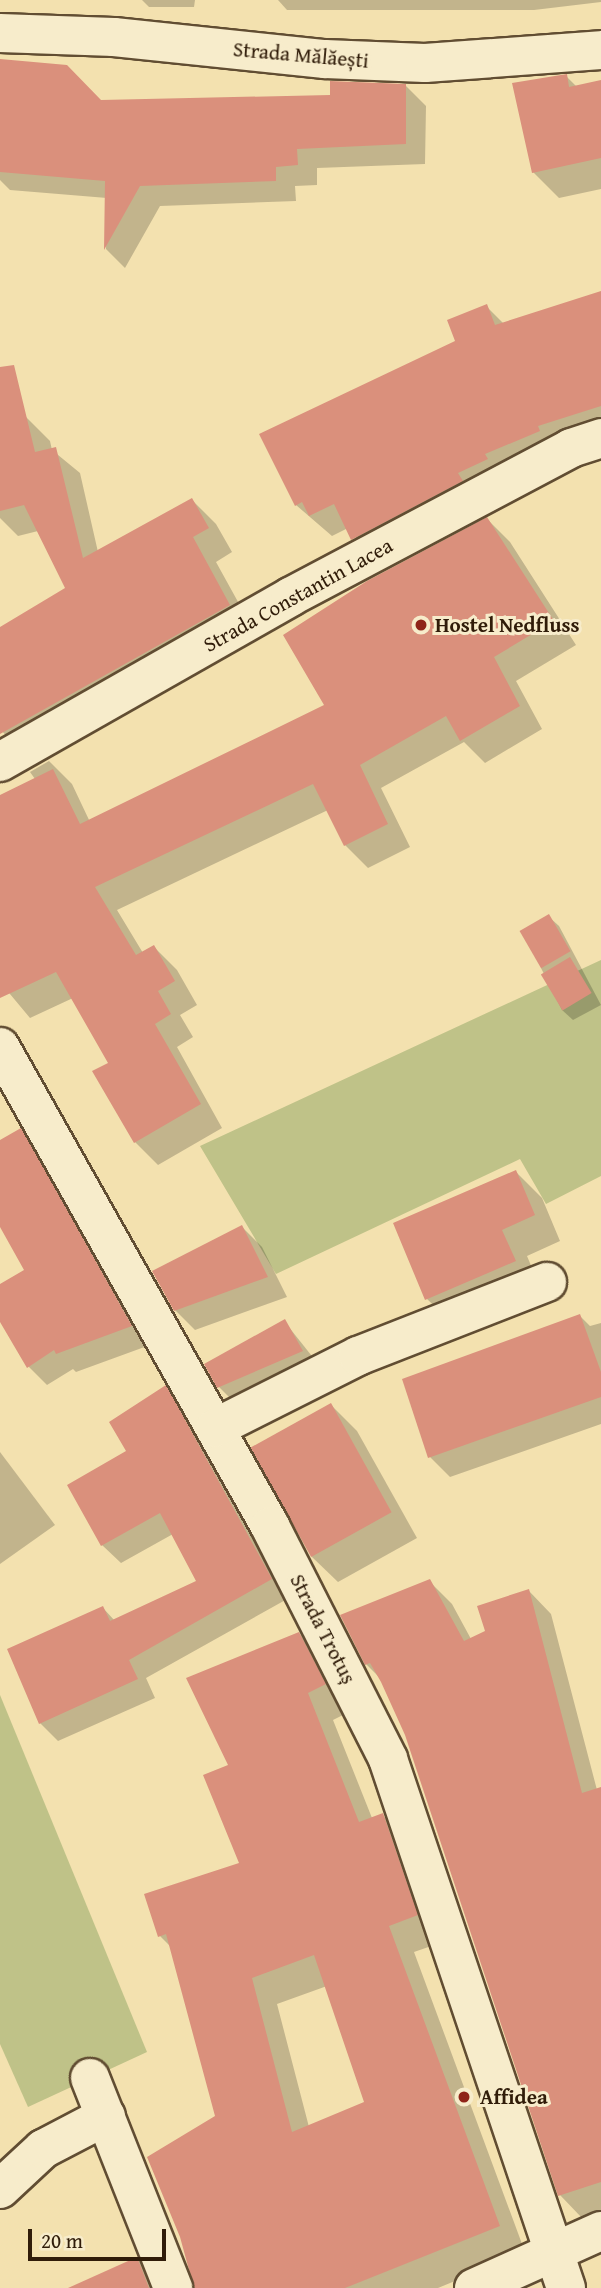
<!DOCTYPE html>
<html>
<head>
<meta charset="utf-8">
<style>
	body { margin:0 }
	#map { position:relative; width:601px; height:2288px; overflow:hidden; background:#f3e1af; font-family:"Gentium Book Plus",serif }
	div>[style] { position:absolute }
	.green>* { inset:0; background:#bfc288 }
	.shadow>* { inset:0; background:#0003 }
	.building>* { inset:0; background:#da907c; transform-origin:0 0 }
	.roads { filter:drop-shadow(2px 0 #614d32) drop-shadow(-2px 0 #614d32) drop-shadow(0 2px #614d32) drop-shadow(0 -2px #614d32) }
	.minor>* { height:38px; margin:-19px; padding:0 19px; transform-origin:19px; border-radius:19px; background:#f7eccb }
	.dots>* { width:19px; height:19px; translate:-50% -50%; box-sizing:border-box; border:4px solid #f7eccb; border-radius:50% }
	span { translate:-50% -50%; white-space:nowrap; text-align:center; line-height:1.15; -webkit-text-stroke:6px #f7eccb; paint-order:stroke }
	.street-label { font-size:21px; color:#301c09 }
	.poi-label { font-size:21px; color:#301c09; font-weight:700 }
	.left { translate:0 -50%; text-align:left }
	.scale { position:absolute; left:28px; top:2229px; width:138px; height:32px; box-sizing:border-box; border:4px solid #301c09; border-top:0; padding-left:9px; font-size:21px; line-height:24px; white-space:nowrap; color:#301c09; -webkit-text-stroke:5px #f7eccb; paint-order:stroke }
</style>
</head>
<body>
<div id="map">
	<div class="green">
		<i style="clip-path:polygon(601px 960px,601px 1176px,546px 1204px,520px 1159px,276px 1274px,200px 1146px)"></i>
		<i style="clip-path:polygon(0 1695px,147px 2052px,28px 2107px,0 2044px)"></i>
	</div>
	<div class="shadow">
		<i style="clip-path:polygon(142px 0,195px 0,194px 7px,149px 7px)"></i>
		<i style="clip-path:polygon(278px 0,601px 0,601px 2px,534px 10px,287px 10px)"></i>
		<i style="clip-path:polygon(0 60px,101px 102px,332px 97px,406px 86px,426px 106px,425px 164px,317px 168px,317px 185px,295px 186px,296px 201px,160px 206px,125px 268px,106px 249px,107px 198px,10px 190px,0 180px)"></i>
		<i style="clip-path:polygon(566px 76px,577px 87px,601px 82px,601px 189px,559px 198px,533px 172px)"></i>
		<i style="clip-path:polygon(601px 293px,601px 434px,374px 559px,348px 528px,332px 536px,296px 505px,458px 342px,486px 306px,504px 324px)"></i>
		<i style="clip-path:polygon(26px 417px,50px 441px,52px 450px,80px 473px,98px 552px,192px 500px,216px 524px,232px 552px,216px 562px,253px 629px,27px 758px,0 729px,0 629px,67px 589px,38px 531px,18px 536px,0 518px,0 424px)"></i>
		<i style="clip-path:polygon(487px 519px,510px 542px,576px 645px,516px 681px,542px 729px,485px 763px,464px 742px,381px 788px,410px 847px,368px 868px,345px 845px,328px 810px,117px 910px,143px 953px,154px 947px,177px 970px,197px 1005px,180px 1015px,193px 1037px,177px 1047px,222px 1128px,158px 1165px,135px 1142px,110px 1064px,73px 998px,30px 1018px,0 982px,0 797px,35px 779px,30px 772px,49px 761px,72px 784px,90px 822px,327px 706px)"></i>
		<i style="clip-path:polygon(548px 916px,559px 926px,601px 1005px,573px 1020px,562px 1010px,541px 968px)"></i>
		<i style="clip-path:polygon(21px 1131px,39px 1149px,150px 1345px,76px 1372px,73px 1369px,47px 1385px,29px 1367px,0 1319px,0 1285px,27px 1270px,0 1223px,0 1142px)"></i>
		<i style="clip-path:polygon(516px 1172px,542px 1198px,560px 1241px,527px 1256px,540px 1287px,453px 1324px,427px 1299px)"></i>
		<i style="clip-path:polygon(242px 1227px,262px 1247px,287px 1297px,195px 1330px,175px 1310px)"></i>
		<i style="clip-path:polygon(580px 1316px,590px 1326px,601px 1323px,601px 1424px,450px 1477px,430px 1457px)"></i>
		<i style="clip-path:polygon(284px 1321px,315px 1360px,239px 1407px,219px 1387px)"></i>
		<i style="clip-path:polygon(165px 1388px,183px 1406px,289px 1598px,146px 1678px,155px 1698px,58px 1741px,40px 1723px,103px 1608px,115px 1621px,199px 1582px,173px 1534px,121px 1563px,102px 1545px,128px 1452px)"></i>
		<i style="clip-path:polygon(331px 1405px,357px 1431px,417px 1538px,338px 1582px,312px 1557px)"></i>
		<i style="clip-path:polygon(0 1452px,55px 1525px,0 1564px)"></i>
		<i style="clip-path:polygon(429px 1581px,452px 1604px,471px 1639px,488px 1632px,529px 1591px,551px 1614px,597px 1790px,601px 1789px,601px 2212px,582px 2218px,560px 2195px,407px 1734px,381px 1679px,366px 1664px)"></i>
		<i style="clip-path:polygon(evenodd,299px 1634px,325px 1660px,351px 1711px,333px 1720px,372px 1818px,382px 1815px,409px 1841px,443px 1942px,414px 1952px,525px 2252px,438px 2288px,195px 2288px,217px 2117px,171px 1947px,160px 1936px,242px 1864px,231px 1765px,299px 1634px,327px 1986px,367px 2103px,309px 2127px,277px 2004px,327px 1986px)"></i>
		<i style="clip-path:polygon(137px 2259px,164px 2288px,73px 2288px)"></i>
	</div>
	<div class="building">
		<i style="clip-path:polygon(0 59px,67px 65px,101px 100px,330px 95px,330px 81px,406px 84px,406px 144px,297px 149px,298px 165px,276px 167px,276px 181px,140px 186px,104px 250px,105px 181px,0 172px)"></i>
		<i style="clip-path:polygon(567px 74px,569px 87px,601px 80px,601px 158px,532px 173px,512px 83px)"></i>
		<i style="clip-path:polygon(601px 291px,601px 406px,538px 426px,540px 431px,485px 454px,488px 459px,458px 473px,463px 481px,351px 540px,334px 504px,309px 516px,302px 502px,295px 506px,259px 434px,455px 341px,447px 320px,487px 304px,495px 325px)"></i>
		<i style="clip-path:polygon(14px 365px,35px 452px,56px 447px,83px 558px,192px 498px,209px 528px,193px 537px,230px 605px,0 734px,0 627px,65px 588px,24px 505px,0 511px,0 367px)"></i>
		<i style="clip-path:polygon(487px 517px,554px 621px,494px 657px,520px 706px,460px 741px,446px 716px,360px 765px,388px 824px,344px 846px,313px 784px,95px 887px,136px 955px,154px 945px,175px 981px,158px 991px,171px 1014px,155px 1024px,201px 1104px,134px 1143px,92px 1071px,108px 1063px,56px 972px,0 998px,0 795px,53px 769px,80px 824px,324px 705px,283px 635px,367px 581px)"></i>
		<i style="left:549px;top:914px;width:43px;height:34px;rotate:60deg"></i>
		<i style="left:570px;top:957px;width:42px;height:34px;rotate:59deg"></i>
		<i style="clip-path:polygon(21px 1128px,132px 1326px,56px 1354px,54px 1350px,27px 1368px,0 1322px,0 1284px,24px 1270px,0 1227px,0 1140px)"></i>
		<i style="clip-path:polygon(516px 1170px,535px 1215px,502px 1230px,516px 1261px,425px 1300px,393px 1223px)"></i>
		<i style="clip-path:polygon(242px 1225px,268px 1277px,174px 1311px,152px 1271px)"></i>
		<i style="clip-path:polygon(580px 1314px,601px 1372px,601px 1397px,428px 1458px,402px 1379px)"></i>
		<i style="clip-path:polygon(285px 1319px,303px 1351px,217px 1388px,204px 1364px)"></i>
		<i style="clip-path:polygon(166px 1385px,272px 1579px,129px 1660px,138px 1679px,39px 1724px,7px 1649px,103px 1606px,110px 1621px,196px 1581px,160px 1513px,101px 1546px,67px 1485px,126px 1451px,109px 1422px)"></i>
		<i style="left:331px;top:1403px;width:125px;height:92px;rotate:61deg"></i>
		<i style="clip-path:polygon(430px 1579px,464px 1641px,485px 1631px,477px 1606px,529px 1589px,582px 1793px,601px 1787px,601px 2182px,558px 2196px,405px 1735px,381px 1682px,370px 1663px,365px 1665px,340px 1615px)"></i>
		<i style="clip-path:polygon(evenodd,299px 1632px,326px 1684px,308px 1693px,359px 1822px,383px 1813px,418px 1915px,389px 1926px,500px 2226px,345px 2288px,194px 2288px,180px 2237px,147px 2157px,215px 2116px,166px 1934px,158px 1937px,144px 1894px,239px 1863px,203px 1775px,228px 1765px,186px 1678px,299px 1632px,314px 1955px,364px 2102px,292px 2132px,252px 1978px,314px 1955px)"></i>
		<i style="clip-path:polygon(137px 2257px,149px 2288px,68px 2288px)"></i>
	</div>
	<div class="roads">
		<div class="minor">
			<i style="left:0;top:33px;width:114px;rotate:2deg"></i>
			<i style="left:114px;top:37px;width:212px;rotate:6deg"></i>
			<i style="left:325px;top:59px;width:100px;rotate:2.3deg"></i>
			<i style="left:425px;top:63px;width:176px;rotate:-4.2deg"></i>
			<i style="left:0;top:762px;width:334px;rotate:-29.6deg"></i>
			<i style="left:290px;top:597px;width:318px;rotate:-27.9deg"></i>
			<i style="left:571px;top:448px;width:32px;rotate:-18deg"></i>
			<i style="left:0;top:1047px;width:550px;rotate:60.59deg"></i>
			<i style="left:270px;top:1526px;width:261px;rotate:63.1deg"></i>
			<i style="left:388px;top:1759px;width:558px;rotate:71.4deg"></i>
			<i style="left:215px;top:1428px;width:160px;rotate:-26.7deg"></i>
			<i style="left:358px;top:1356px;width:203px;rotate:-21.4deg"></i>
			<i style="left:90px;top:2078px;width:226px;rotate:68.4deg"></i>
			<i style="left:0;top:2189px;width:59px;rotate:-42.9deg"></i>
			<i style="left:43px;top:2149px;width:71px;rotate:-27.6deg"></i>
			<i style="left:474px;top:2288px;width:139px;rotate:-24.2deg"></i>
		</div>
	</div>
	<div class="dots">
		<i style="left:421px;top:625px;background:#8f2418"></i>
		<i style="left:464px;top:2097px;background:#8f2418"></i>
	</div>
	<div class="street-label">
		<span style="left:301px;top:55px;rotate:5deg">Strada Mălăești</span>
		<span style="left:298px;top:595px;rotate:-29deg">Strada Constantin Lacea</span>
		<span style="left:323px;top:1629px;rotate:63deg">Strada Trotuș</span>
	</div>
	<div class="poi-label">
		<span class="left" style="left:435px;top:625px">Hostel Nedfluss</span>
		<span class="left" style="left:480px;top:2097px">Affidea</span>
	</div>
	<div class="scale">20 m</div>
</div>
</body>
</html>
